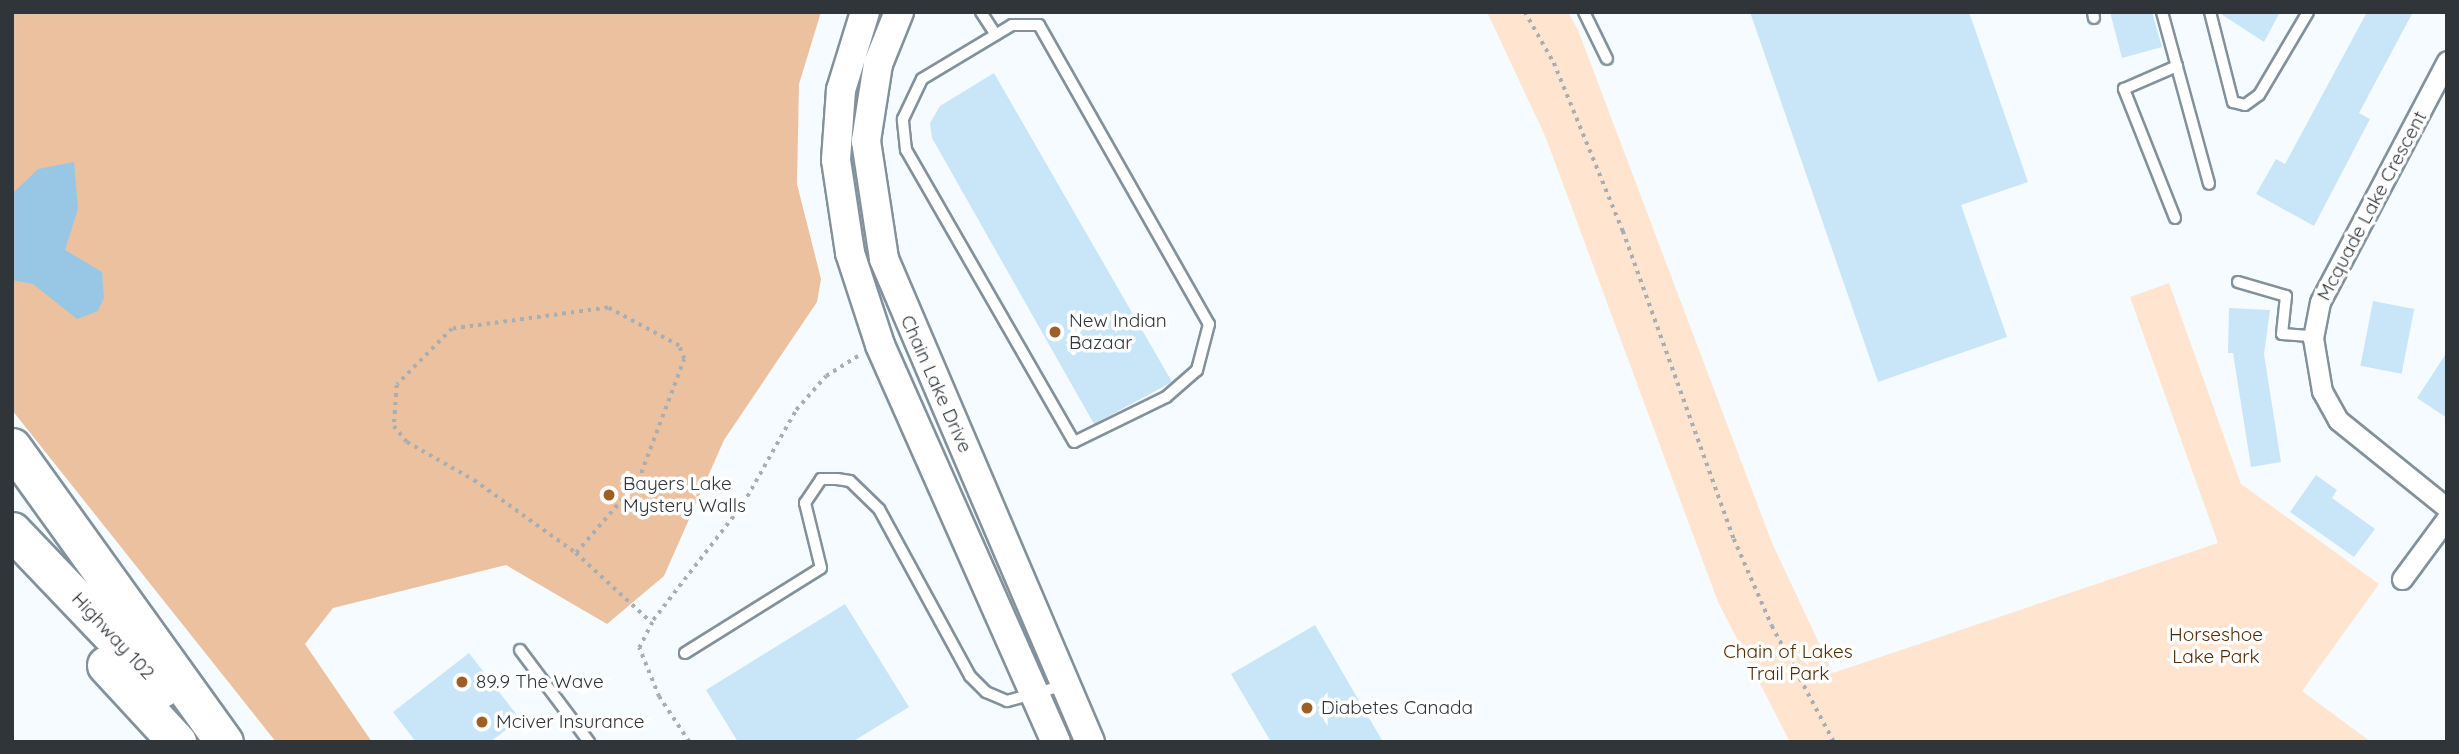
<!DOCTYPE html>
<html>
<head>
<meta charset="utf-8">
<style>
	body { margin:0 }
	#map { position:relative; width:2459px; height:754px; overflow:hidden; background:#f5fbff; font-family:Quicksand,sans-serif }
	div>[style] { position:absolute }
	.green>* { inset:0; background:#ffe4cf }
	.forest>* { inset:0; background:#ebc19f }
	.water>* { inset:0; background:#98c7e6 }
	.building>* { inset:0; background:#c9e6f9; transform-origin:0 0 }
	.path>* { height:3.5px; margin-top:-1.75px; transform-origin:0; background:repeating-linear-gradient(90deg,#a8aeb2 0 3.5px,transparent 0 8.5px) }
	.roads { filter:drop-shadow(2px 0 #83919b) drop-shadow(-2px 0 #83919b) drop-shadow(0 2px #83919b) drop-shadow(0 -2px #83919b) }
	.lane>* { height:10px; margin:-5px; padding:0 5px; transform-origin:5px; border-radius:5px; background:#fff }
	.street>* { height:19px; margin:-9.5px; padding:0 9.5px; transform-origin:9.5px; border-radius:9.5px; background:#fff }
	.secondary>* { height:28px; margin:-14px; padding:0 14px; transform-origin:14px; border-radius:14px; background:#fff }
	.highway>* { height:37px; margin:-18.5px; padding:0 18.5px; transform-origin:18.5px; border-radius:18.5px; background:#fff }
	.dots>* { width:19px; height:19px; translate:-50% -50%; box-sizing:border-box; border:4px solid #fff; border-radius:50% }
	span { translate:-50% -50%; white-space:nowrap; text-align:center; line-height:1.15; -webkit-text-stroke:7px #fff; paint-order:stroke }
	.street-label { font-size:19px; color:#2f3539 }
	.poi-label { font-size:19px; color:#2f3539 }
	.left { translate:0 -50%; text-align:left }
	.park-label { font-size:19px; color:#512a00 }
	.frame { position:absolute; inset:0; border:14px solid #2f3539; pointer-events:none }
</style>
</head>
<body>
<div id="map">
	<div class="green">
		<i style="clip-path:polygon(1487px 12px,1568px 12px,1578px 30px,1772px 543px,1833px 673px,2218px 543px,2130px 297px,2169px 283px,2241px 484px,2379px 584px,2302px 691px,2371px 742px,1790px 742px,1718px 602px,1546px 138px)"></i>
	</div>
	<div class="forest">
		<i style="clip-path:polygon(12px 12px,821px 12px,799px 84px,797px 184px,821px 279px,817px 302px,724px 440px,664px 576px,607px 624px,506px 565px,333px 608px,305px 644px,372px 742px,276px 742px,12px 410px)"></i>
	</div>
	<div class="water">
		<i style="clip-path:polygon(74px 162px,78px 209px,65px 250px,102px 272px,104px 298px,98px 311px,77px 319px,33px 284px,12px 280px,12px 194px,38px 169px)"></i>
	</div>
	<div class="building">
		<i style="clip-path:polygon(1750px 12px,1969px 12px,2028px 182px,1961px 205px,2007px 337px,1878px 382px)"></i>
		<i style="clip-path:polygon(2110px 12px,2152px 12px,2162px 47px,2122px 58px)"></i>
		<i style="clip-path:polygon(2218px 12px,2280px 12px,2264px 42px)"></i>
		<i style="clip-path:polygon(2367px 12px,2413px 12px,2359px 113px,2370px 119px,2314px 226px,2256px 194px,2276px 159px,2285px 164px)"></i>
		<i style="clip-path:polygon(994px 73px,1172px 382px,1094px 424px,932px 138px,930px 123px,940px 106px)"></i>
		<i style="left:2373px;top:301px;width:42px;height:66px;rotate:11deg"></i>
		<i style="clip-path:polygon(2229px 308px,2270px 310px,2264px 354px,2281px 462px,2251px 467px,2233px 353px,2228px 353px)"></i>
		<i style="clip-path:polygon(2447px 352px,2447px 418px,2417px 398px)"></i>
		<i style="clip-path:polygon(2316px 475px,2337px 490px,2332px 498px,2375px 529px,2354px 557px,2290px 512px)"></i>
		<i style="clip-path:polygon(845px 604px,909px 707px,852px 742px,738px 742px,706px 690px)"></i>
		<i style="clip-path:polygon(1315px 625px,1383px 742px,1271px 742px,1231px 674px)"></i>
		<i style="clip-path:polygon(469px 653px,520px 719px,490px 742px,416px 742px,393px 712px)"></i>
	</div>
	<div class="path">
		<i style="left:1525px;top:12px;width:59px;rotate:60.4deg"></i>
		<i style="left:1554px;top:63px;width:182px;rotate:67.7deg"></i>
		<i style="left:1623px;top:231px;width:327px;rotate:70.2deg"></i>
		<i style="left:1734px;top:539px;width:95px;rotate:66.4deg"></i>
		<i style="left:1772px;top:626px;width:132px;rotate:61.9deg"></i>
		<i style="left:576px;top:553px;width:95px;rotate:-49.3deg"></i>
		<i style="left:638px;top:481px;width:130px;rotate:-69.3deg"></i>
		<i style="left:684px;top:359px;width:14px;rotate:-111deg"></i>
		<i style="left:679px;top:346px;width:81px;rotate:-151.8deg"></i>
		<i style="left:608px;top:308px;width:157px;rotate:172.3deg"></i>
		<i style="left:452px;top:329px;width:78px;rotate:134.5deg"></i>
		<i style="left:397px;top:385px;width:41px;rotate:94.2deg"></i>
		<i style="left:394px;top:426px;width:21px;rotate:51deg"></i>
		<i style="left:407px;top:442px;width:77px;rotate:29.6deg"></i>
		<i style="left:474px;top:480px;width:125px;rotate:35.6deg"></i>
		<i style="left:576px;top:553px;width:102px;rotate:42.6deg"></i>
		<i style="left:689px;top:742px;width:54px;rotate:-123.7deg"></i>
		<i style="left:659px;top:697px;width:53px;rotate:-112.2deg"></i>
		<i style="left:639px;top:648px;width:31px;rotate:-63deg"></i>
		<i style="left:653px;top:620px;width:147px;rotate:-52.2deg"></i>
		<i style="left:743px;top:504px;width:108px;rotate:-60.6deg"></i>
		<i style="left:796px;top:410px;width:45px;rotate:-48.6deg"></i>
		<i style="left:826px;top:376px;width:40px;rotate:-32deg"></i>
	</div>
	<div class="roads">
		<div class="lane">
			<i style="left:981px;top:12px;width:27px;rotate:57deg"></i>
			<i style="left:1584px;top:12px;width:52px;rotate:63.9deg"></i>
			<i style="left:2093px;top:12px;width:6px;rotate:81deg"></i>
			<i style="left:2162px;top:12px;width:178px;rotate:74.7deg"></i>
			<i style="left:2210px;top:12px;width:93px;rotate:75.7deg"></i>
			<i style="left:2233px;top:102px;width:12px;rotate:14deg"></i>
			<i style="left:2245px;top:105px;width:17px;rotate:-36deg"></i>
			<i style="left:2259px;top:95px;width:96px;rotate:-59.4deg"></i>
			<i style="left:1012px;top:25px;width:27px"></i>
			<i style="left:1039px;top:25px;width:344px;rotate:60.4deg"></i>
			<i style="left:1209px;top:324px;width:48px;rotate:104.6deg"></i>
			<i style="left:1197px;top:370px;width:41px;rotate:138.9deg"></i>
			<i style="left:1166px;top:397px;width:102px;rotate:153.9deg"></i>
			<i style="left:1074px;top:442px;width:337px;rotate:-119.9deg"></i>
			<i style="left:906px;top:150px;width:31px;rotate:-96deg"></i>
			<i style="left:903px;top:119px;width:44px;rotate:-64.6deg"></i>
			<i style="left:922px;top:79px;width:105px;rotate:-31deg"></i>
			<i style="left:2175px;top:218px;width:139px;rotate:-111.6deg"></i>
			<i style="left:2124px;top:89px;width:58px;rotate:-23.5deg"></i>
			<i style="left:2238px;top:282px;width:50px;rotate:16.3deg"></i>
			<i style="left:2286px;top:296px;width:38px;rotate:96deg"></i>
			<i style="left:2282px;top:334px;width:31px;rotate:4deg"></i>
			<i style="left:520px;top:650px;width:115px;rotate:53.1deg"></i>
			<i style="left:685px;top:653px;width:160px;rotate:-32deg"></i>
			<i style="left:821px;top:568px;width:67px;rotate:-103.8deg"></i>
			<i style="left:805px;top:503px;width:29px;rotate:-56deg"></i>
			<i style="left:821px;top:479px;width:16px"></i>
			<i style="left:837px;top:479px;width:13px;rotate:9deg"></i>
			<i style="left:850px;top:481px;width:40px;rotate:44deg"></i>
			<i style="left:879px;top:509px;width:190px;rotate:61.4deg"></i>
			<i style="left:970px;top:676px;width:23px;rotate:45deg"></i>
			<i style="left:986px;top:692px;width:23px;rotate:23deg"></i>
			<i style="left:1007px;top:701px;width:57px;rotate:-15.3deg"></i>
		</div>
		<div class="street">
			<i style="left:2447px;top:61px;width:272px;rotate:117.8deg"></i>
			<i style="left:2320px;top:302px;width:37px;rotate:101deg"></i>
			<i style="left:2313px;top:338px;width:54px;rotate:80.4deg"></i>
			<i style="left:2322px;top:391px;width:33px;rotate:61deg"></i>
			<i style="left:2338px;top:420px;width:140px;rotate:38.9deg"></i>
			<i style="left:2402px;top:579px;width:76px;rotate:-53.6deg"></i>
		</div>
		<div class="secondary">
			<i style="left:865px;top:12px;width:82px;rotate:107.1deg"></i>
			<i style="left:841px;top:90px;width:70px;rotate:94.1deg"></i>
			<i style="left:836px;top:160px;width:94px;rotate:81.4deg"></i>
			<i style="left:850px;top:253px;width:97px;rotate:71.9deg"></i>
			<i style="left:880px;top:345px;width:434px;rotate:66.1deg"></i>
			<i style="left:899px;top:12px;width:56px;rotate:112deg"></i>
			<i style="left:878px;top:64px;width:78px;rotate:98.9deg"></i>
			<i style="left:866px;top:141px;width:119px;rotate:81.3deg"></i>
			<i style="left:884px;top:259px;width:525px;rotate:66.9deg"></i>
		</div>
		<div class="highway">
			<i style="left:12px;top:447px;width:363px;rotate:54.3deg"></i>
			<i style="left:12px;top:531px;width:217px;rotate:46.3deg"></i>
			<i style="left:106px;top:665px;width:105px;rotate:47.3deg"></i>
		</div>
	</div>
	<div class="dots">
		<i style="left:1055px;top:332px;background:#9d5f24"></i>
		<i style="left:609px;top:495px;background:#9d5f24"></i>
		<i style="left:462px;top:682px;background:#9d5f24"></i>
		<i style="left:1307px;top:708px;background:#9d5f24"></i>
		<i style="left:482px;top:722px;background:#9d5f24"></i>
	</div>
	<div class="street-label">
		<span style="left:2372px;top:206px;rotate:-62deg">Mcquade Lake Crescent</span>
		<span style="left:936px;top:384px;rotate:66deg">Chain Lake Drive</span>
		<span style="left:113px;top:636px;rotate:47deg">Highway 102</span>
	</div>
	<div class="poi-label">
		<span class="left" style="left:1069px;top:332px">New Indian<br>Bazaar</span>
		<span class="left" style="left:623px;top:495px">Bayers Lake<br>Mystery Walls</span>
		<span class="left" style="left:476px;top:682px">89.9 The Wave</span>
		<span class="left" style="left:1321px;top:708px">Diabetes Canada</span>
		<span class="left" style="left:496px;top:722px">Mciver Insurance</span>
	</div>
	<div class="park-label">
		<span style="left:2216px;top:646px">Horseshoe<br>Lake Park</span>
		<span style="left:1788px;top:663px">Chain of Lakes<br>Trail Park</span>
	</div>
	<div class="frame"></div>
</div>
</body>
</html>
